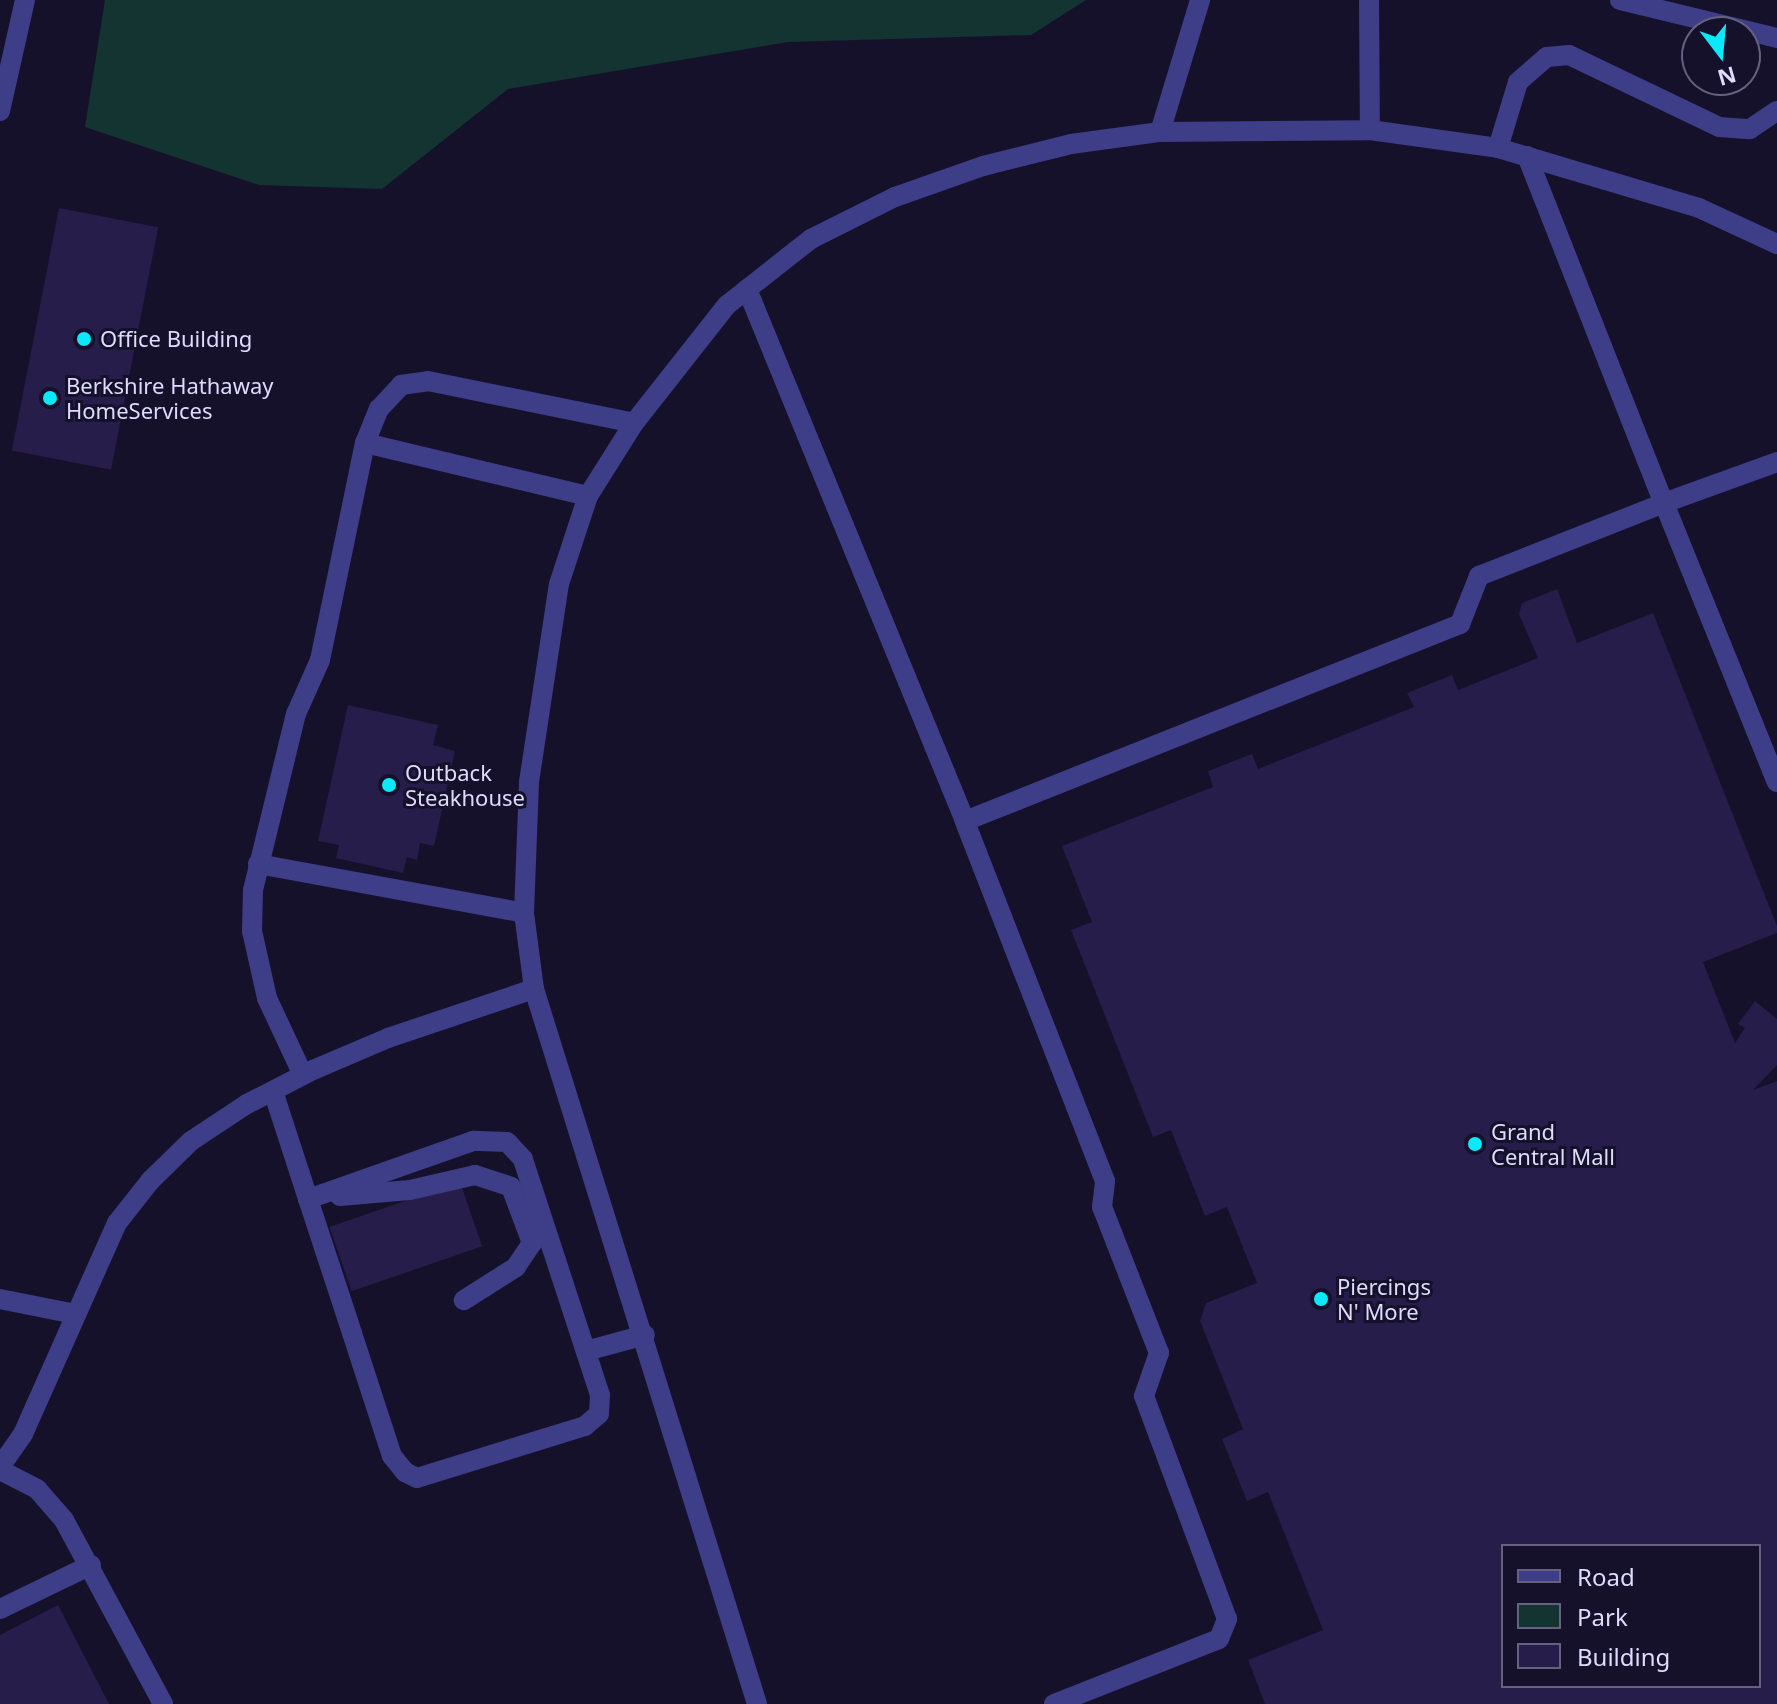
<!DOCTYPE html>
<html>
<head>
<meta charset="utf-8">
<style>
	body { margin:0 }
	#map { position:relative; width:1777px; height:1704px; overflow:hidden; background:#15112a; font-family:"Noto Sans",sans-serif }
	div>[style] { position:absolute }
	.green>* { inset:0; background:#143432 }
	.building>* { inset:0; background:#261d4b; transform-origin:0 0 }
	.minor>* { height:20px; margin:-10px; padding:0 10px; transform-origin:10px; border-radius:10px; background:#3e3d88 }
	.dots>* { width:22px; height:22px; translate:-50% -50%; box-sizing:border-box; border:4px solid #15112a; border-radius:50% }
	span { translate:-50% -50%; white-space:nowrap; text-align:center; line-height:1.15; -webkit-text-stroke:6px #15112a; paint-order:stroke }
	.poi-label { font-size:22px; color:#dedbfe }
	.left { translate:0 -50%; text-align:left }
	.legend { position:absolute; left:1501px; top:1544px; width:260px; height:144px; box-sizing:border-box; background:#15112a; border:2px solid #65627f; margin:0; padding:10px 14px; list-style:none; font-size:24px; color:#dedbfe }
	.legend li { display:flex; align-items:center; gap:16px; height:40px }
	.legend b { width:40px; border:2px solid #65627f }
	.north { position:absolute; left:1681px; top:16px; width:80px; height:80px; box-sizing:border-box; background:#15112a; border:2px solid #65627f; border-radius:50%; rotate:164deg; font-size:22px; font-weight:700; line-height:32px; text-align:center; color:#dedbfe }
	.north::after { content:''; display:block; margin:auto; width:28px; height:36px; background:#0ae8fb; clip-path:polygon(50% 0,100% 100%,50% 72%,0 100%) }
</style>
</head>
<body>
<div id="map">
	<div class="green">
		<i style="clip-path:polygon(105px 0,1086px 0,1031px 35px,788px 42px,508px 89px,382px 189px,259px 185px,85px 127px)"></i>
	</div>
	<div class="building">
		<i style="left:59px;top:208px;width:101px;height:247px;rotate:11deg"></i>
		<i style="clip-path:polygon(evenodd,1557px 589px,1577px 643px,1653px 613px,1777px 926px,1777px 933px,1703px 962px,1735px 1043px,1745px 1028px,1738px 1024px,1755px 1001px,1777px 1019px,1777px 1065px,1753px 1090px,1777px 1081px,1777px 1704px,1265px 1704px,1248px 1660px,1323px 1630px,1268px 1492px,1247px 1501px,1222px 1439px,1243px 1429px,1200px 1321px,1206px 1303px,1257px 1283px,1227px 1207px,1205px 1216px,1171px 1130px,1153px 1137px,1071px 930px,1092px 922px,1062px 846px,1213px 787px,1208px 771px,1252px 754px,1258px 769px,1414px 707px,1407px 693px,1452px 675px,1458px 690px,1538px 658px,1519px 614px,1522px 603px,1557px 589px,1503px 1546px,1759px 1546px,1759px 1686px,1503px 1686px,1503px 1546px)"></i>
		<i style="clip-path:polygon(348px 705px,438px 725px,433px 745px,455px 751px,434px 846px,420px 843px,417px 860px,407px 857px,403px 873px,336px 858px,339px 845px,318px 841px)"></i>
		<i style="left:460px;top:1182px;width:68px;height:138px;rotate:71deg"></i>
		<i style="clip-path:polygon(58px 1605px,109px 1704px,0 1704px,0 1635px)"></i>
	</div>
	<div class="minor">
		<i style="left:1369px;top:0;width:130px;rotate:89.6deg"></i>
		<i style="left:1620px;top:0;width:162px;rotate:13.6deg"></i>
		<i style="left:0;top:111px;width:114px;rotate:-77.3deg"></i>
		<i style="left:1160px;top:132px;width:138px;rotate:-73.1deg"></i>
		<i style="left:1498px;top:148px;width:69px;rotate:-73.1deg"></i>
		<i style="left:1518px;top:82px;width:38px;rotate:-41deg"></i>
		<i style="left:1547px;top:57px;width:22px;rotate:-5deg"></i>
		<i style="left:1569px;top:55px;width:166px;rotate:25.6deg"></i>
		<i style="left:1719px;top:127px;width:31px;rotate:4deg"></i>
		<i style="left:1750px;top:129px;width:32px;rotate:-34deg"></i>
		<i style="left:1527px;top:156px;width:373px;rotate:68.5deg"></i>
		<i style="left:1664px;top:503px;width:120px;rotate:-19.9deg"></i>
		<i style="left:747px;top:289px;width:575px;rotate:67.72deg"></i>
		<i style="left:365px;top:443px;width:229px;rotate:13.4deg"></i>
		<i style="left:258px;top:864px;width:270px;rotate:10.4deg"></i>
		<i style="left:303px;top:1075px;width:85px;rotate:-115.1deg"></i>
		<i style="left:267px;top:998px;width:69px;rotate:-102.6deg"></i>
		<i style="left:252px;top:931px;width:41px;rotate:-88.6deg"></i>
		<i style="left:253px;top:890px;width:181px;rotate:-76.3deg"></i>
		<i style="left:296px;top:714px;width:59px;rotate:-66deg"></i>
		<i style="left:320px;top:660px;width:222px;rotate:-78.3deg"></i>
		<i style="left:365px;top:443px;width:37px;rotate:-68deg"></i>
		<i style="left:379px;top:409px;width:33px;rotate:-47deg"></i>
		<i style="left:401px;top:385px;width:27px;rotate:-8deg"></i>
		<i style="left:428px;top:381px;width:210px;rotate:11.5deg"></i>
		<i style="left:273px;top:1091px;width:114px;rotate:72deg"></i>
		<i style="left:308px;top:1199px;width:141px;rotate:71.8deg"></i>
		<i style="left:352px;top:1333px;width:129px;rotate:72deg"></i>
		<i style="left:392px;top:1456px;width:21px;rotate:51deg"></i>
		<i style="left:405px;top:1472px;width:13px;rotate:27deg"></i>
		<i style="left:417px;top:1478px;width:176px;rotate:-17.2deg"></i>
		<i style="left:585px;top:1426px;width:18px;rotate:-41deg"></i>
		<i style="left:599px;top:1414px;width:19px;rotate:-87deg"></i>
		<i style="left:600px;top:1395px;width:248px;rotate:-108.1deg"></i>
		<i style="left:523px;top:1159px;width:23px;rotate:-133deg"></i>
		<i style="left:507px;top:1142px;width:34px;rotate:-178deg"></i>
		<i style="left:473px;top:1141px;width:175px;rotate:160.6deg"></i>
		<i style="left:340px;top:1196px;width:70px;rotate:-4.9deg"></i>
		<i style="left:410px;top:1190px;width:67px;rotate:-13deg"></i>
		<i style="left:475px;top:1175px;width:38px;rotate:18deg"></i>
		<i style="left:511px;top:1187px;width:60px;rotate:69.4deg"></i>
		<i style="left:532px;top:1243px;width:29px;rotate:124deg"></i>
		<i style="left:516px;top:1267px;width:62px;rotate:147.6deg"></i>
		<i style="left:0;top:1299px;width:76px;rotate:11.3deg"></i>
		<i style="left:586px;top:1351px;width:61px;rotate:-15.2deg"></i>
		<i style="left:0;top:1467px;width:40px;rotate:-55.1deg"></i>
		<i style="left:23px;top:1434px;width:231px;rotate:-66deg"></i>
		<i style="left:117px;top:1223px;width:53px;rotate:-51.8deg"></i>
		<i style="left:150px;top:1181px;width:57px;rotate:-44.3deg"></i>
		<i style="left:191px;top:1141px;width:67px;rotate:-33.5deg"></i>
		<i style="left:247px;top:1104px;width:74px;rotate:-27.3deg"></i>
		<i style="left:313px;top:1070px;width:82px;rotate:-23.1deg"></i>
		<i style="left:388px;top:1038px;width:154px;rotate:-18.6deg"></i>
		<i style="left:0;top:1470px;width:42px;rotate:27.2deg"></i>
		<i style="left:37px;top:1489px;width:41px;rotate:48.9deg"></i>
		<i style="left:64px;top:1520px;width:209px;rotate:61.7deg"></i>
		<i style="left:0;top:1609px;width:101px;rotate:-25.8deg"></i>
		<i style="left:757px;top:1704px;width:749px;rotate:-107.32deg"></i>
		<i style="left:534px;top:989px;width:77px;rotate:-97.5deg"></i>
		<i style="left:524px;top:913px;width:131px;rotate:-87.8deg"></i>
		<i style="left:529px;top:782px;width:200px;rotate:-81.4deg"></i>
		<i style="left:559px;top:584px;width:93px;rotate:-71.8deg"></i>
		<i style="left:588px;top:496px;width:86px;rotate:-57.8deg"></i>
		<i style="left:634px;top:423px;width:150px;rotate:-51.8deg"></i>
		<i style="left:727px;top:305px;width:107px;rotate:-38.2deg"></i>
		<i style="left:811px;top:239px;width:94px;rotate:-26.6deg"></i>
		<i style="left:895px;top:197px;width:93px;rotate:-19.4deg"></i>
		<i style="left:983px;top:166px;width:91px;rotate:-14deg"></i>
		<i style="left:1071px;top:144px;width:90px;rotate:-7.7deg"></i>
		<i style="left:1160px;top:132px;width:210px;rotate:-0.5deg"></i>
		<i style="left:1370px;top:130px;width:129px;rotate:8deg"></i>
		<i style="left:1498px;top:148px;width:210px;rotate:16.6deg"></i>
		<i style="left:1699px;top:208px;width:86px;rotate:24.8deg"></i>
		<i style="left:1054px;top:1704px;width:177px;rotate:-21.5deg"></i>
		<i style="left:1219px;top:1639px;width:22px;rotate:-68deg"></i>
		<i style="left:1227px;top:1619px;width:238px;rotate:-110.4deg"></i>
		<i style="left:1144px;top:1396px;width:46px;rotate:-70.8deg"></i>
		<i style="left:1159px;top:1353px;width:157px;rotate:-111.3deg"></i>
		<i style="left:1102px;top:1207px;width:26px;rotate:-83deg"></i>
		<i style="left:1105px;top:1181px;width:386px;rotate:-111.3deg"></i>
		<i style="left:965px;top:821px;width:533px;rotate:-21.7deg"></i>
		<i style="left:1460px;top:624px;width:52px;rotate:-68.4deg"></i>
		<i style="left:1479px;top:576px;width:199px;rotate:-21.5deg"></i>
		<i style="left:1664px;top:503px;width:301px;rotate:68deg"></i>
	</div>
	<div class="dots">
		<i style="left:84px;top:339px;background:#0ae8fb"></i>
		<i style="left:50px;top:398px;background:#0ae8fb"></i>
		<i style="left:389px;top:785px;background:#0ae8fb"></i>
		<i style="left:1475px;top:1144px;background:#0ae8fb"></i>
		<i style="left:1321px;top:1299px;background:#0ae8fb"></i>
	</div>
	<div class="poi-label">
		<span class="left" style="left:100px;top:339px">Office Building</span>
		<span class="left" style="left:66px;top:398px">Berkshire Hathaway<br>HomeServices</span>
		<span class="left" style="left:405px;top:785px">Outback<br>Steakhouse</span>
		<span class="left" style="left:1491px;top:1144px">Grand<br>Central Mall</span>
		<span class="left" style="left:1337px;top:1299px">Piercings<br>N' More</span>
	</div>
	<ul class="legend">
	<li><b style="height:10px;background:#3e3d88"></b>Road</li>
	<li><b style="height:22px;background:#143432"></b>Park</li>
	<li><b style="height:22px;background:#261d4b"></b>Building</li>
	</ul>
	<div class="north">N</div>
</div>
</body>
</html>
